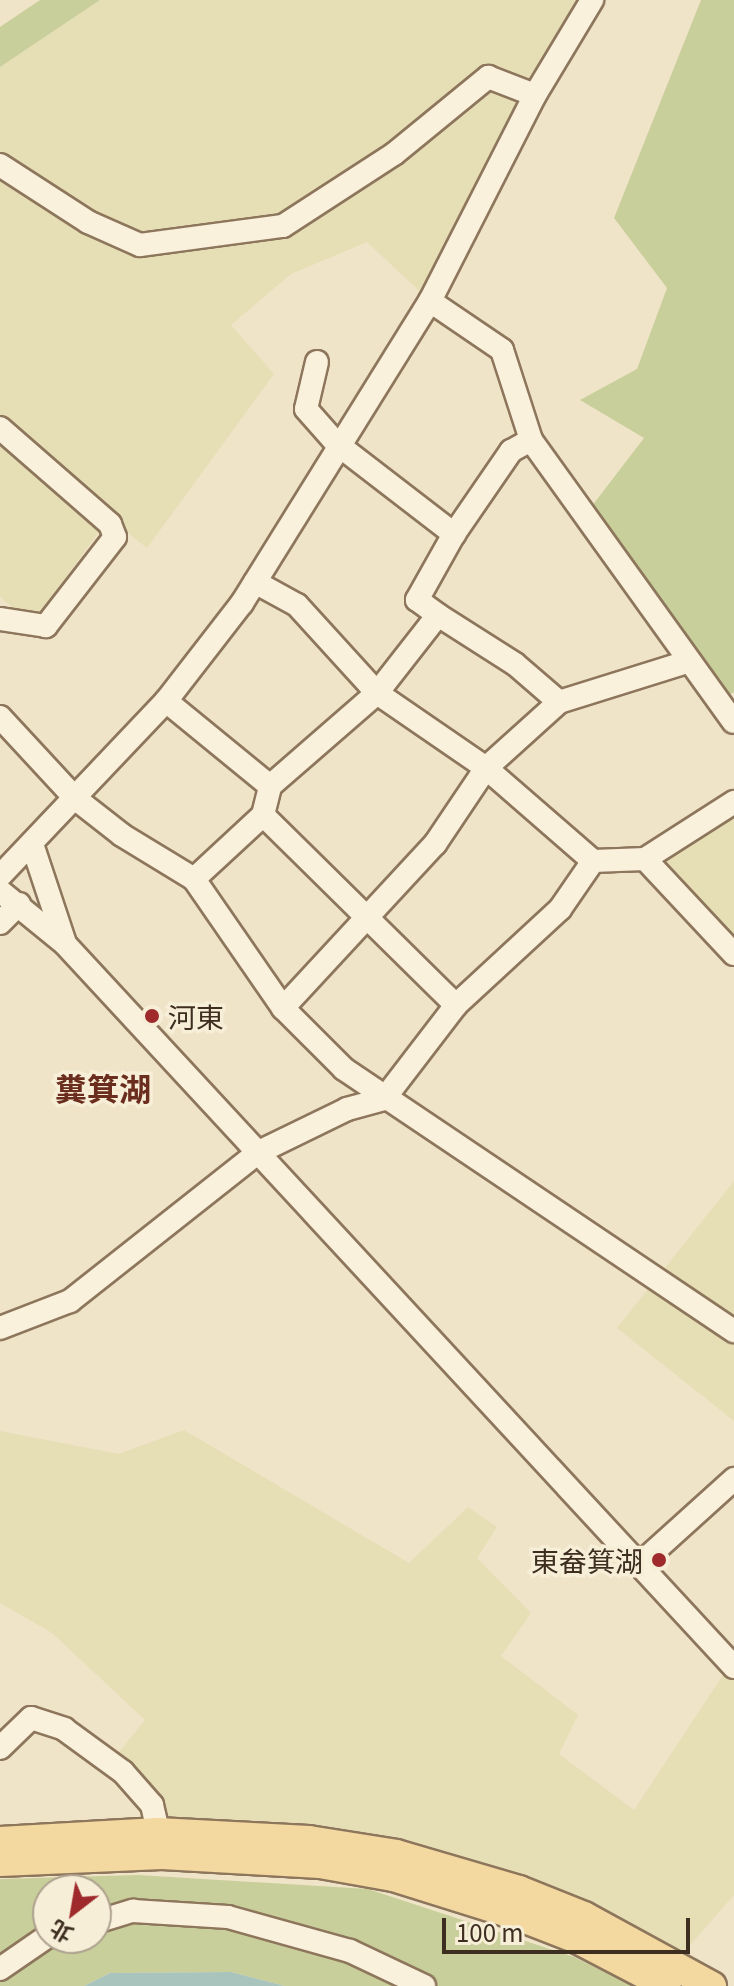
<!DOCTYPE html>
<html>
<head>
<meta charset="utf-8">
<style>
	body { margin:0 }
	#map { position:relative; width:734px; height:1986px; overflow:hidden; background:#f0e4c8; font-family:Georgia,"Noto Sans TC",serif }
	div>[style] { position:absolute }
	.farmland>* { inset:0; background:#e6deb5 }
	.green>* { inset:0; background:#c9cf9b }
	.water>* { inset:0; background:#a9c4bc }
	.roads { filter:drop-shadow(2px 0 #8d765c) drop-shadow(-2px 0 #8d765c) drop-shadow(0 2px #8d765c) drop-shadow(0 -2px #8d765c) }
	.minor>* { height:22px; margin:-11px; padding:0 11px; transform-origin:11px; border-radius:11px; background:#faf1dc }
	.major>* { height:28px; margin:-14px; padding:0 14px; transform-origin:14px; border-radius:14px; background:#f3d9a0 }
	.dots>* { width:22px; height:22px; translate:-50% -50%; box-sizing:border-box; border:4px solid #f7eed8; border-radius:50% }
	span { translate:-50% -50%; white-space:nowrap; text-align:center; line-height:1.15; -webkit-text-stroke:7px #f7eed8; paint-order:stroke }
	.poi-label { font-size:28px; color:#3d2e20 }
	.left { translate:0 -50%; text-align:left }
	.right { translate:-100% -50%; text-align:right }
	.quarter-label { font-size:32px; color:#6b2e1e; font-weight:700 }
	.north { position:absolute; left:32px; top:1874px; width:80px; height:80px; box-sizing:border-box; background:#f7eed8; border:2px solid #ada18e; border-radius:50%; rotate:211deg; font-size:22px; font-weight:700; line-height:32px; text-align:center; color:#3d2e20 }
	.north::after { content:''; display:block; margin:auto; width:28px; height:36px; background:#9e2a2b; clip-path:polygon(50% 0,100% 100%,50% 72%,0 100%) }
	.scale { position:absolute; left:442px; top:1918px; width:248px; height:36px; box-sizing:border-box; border:4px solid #3d2e20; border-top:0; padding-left:10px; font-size:24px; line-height:28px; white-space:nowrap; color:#3d2e20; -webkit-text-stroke:6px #f7eed8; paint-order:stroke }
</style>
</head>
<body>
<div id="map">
	<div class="farmland">
		<i style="clip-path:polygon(100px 0,602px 0,430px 301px,367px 242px,291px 274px,231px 325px,274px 374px,147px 548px,109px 518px,32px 624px,0 597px,0 67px)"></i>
		<i style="clip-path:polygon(734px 801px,734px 951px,645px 859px)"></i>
		<i style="clip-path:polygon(734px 1181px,734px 1421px,617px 1328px)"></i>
		<i style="clip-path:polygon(184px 1430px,409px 1563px,468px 1507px,497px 1527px,477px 1558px,531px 1613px,501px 1656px,578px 1715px,559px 1754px,634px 1810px,725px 1672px,734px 1681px,734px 1895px,684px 1952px,600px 1911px,164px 1820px,142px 1798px,102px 1773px,145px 1720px,52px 1633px,0 1603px,0 1431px,119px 1454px)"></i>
	</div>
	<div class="green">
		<i style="clip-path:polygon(40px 0,100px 0,0 67px,0 27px)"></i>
		<i style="clip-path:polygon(701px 0,734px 0,734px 692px,720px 701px,582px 519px,644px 438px,580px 400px,637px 369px,667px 288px,614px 218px)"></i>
		<i style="clip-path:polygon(evenodd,138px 1875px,368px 1889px,574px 1957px,633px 1986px,285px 1986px,231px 1972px,110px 1973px,84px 1986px,0 1986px,0 1879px,138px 1875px,48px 1890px,96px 1890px,96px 1938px,48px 1938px,48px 1890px)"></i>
	</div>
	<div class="water">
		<i style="clip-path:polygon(231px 1972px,285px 1986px,84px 1986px,110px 1973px)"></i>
	</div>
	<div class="roads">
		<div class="minor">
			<i style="left:0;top:165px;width:105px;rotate:32.9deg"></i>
			<i style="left:88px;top:222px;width:57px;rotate:23.9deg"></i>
			<i style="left:140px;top:245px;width:144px;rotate:-7.6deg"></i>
			<i style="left:283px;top:226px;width:132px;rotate:-33deg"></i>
			<i style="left:394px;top:154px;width:122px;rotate:-39.3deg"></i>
			<i style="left:488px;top:77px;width:50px;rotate:21deg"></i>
			<i style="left:430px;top:301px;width:87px;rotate:34.2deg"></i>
			<i style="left:502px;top:350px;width:95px;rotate:72.1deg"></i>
			<i style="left:531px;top:440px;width:347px;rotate:54.3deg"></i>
			<i style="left:317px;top:362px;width:48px;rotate:103.2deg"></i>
			<i style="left:306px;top:409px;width:47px;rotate:48.5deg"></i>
			<i style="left:337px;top:444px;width:148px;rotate:37.6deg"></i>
			<i style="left:0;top:428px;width:146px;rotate:41.1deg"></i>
			<i style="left:110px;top:524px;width:14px;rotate:69deg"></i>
			<i style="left:115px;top:537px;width:113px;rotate:127.8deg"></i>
			<i style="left:46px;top:626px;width:47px;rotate:-171.3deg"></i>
			<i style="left:255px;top:582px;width:48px;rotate:28.7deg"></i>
			<i style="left:297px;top:605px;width:119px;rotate:47.7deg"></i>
			<i style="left:377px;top:693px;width:132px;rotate:34.5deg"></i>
			<i style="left:486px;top:768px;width:142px;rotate:41deg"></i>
			<i style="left:593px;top:861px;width:52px;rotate:-2.2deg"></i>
			<i style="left:645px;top:859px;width:130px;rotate:46.9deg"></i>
			<i style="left:438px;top:615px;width:91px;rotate:32.5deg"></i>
			<i style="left:515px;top:664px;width:58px;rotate:40.8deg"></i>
			<i style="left:166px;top:701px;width:134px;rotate:39.3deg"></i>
			<i style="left:0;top:717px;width:112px;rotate:47.2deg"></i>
			<i style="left:76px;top:799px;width:58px;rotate:38deg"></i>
			<i style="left:122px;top:835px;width:84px;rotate:31.4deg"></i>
			<i style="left:194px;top:879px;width:157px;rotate:55.4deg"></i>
			<i style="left:283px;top:1008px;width:86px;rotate:45deg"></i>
			<i style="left:344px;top:1069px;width:470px;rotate:33.9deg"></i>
			<i style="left:263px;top:815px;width:271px;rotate:44.6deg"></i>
			<i style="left:32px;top:844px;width:104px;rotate:71.6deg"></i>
			<i style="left:645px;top:859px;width:106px;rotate:-32.6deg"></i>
			<i style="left:0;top:876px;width:241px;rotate:-46.5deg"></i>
			<i style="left:166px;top:701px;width:124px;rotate:-52.2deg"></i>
			<i style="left:242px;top:603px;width:356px;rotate:-58.1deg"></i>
			<i style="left:430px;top:301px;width:231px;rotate:-63deg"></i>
			<i style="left:535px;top:95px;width:111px;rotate:-59deg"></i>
			<i style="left:194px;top:879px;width:94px;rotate:-42.8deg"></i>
			<i style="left:263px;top:815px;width:30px;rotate:-76deg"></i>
			<i style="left:270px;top:786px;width:142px;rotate:-41deg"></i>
			<i style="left:377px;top:693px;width:99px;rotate:-52deg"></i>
			<i style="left:438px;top:615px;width:26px;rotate:-144deg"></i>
			<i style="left:417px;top:600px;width:76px;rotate:-60.7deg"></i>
			<i style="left:454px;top:534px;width:101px;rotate:-55.5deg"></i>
			<i style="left:511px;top:451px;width:23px;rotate:-29deg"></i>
			<i style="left:0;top:891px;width:84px;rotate:39.2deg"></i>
			<i style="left:65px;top:944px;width:985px;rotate:47.22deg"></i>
			<i style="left:0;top:923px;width:27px;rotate:-45deg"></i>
			<i style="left:283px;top:1008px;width:224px;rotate:-47.2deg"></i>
			<i style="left:435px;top:844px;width:92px;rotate:-56.1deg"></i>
			<i style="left:486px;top:768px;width:98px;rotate:-42.1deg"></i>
			<i style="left:559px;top:702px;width:134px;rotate:-17.4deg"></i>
			<i style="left:0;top:1328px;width:75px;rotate:-21.1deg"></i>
			<i style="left:70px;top:1301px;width:241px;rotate:-38.3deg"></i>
			<i style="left:259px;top:1152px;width:98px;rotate:-26deg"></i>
			<i style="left:347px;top:1109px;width:38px;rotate:-15deg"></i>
			<i style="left:384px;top:1099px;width:118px;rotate:-52.5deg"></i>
			<i style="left:456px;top:1005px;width:142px;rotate:-42.7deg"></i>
			<i style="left:560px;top:909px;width:58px;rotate:-55.5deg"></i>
			<i style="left:640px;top:1564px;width:127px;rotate:-42.1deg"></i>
			<i style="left:0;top:1748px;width:43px;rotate:-44.1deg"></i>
			<i style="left:31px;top:1718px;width:35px;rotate:18deg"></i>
			<i style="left:64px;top:1729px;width:73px;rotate:36.1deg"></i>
			<i style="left:123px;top:1772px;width:44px;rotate:48.7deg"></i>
			<i style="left:152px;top:1805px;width:28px;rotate:77deg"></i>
			<i style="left:96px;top:1922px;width:39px;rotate:-17deg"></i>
			<i style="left:133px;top:1911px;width:95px;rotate:3.6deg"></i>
			<i style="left:228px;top:1917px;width:127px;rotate:15.6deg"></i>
			<i style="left:350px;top:1951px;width:82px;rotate:25.3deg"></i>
			<i style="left:0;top:1969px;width:58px;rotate:-34.5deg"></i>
		</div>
		<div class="major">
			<i style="left:0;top:1841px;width:158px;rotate:-3.3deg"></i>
			<i style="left:158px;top:1832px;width:151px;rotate:3deg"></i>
			<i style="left:309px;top:1840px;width:88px;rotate:9.1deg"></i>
			<i style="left:396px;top:1854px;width:128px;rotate:16.3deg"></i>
			<i style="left:519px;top:1890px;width:70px;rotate:21.8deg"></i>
			<i style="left:584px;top:1916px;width:146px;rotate:28.7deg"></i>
			<i style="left:0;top:1862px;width:162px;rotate:-2.5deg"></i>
			<i style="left:162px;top:1855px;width:158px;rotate:3.3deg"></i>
			<i style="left:320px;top:1864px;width:74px;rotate:10.1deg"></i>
			<i style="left:393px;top:1877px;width:128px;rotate:17.3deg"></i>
			<i style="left:515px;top:1915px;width:69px;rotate:21.3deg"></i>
			<i style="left:579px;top:1940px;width:99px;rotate:27.6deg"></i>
		</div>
	</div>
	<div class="dots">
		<i style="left:152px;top:1016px;background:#9e2a2b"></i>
		<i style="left:659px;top:1560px;background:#9e2a2b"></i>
	</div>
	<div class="poi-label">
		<span class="left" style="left:168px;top:1016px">河東</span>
		<span class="right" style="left:643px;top:1560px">東畚箕湖</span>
	</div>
	<div class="quarter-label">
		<span style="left:103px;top:1087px">糞箕湖</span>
	</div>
	<div class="north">北</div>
	<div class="scale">100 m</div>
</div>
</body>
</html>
